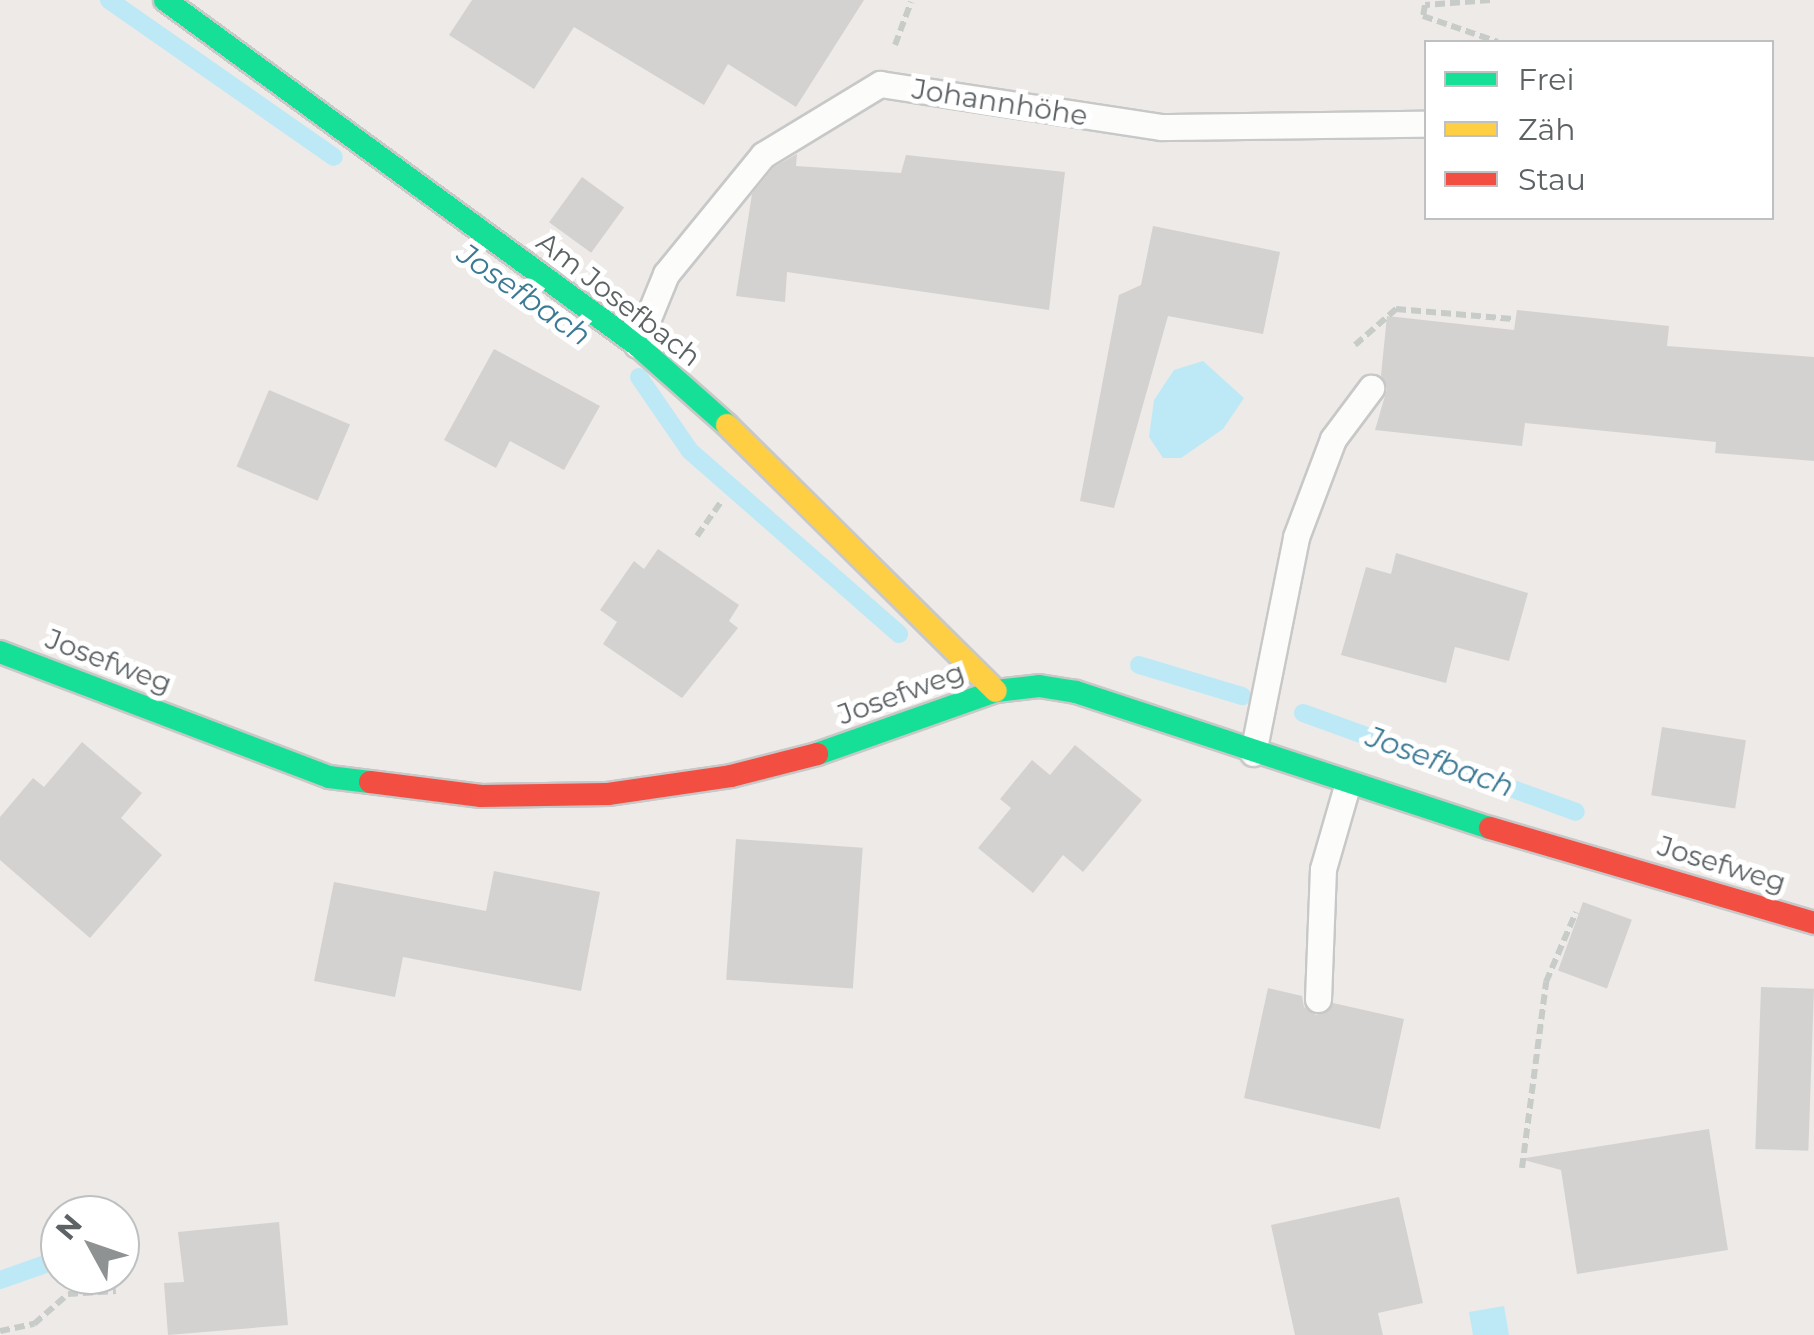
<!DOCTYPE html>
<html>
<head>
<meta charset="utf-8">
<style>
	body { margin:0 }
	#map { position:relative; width:1814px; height:1335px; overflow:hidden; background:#edeae7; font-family:Montserrat,sans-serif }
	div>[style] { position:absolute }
	.water>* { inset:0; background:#bde9f6 }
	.stream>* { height:18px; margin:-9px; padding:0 9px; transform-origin:9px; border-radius:9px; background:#bde9f6 }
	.building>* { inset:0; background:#d4d2d1; transform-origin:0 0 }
	.path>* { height:6px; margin-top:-3px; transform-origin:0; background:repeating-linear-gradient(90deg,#c8ccc9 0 10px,transparent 0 15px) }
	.roads { filter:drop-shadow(2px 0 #c7c8c7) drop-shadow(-2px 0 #c7c8c7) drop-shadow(0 2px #c7c8c7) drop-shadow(0 -2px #c7c8c7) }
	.lane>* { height:25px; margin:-12.5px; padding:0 12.5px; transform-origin:12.5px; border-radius:12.5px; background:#fcfcfb }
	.fast>* { height:22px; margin:-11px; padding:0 11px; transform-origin:11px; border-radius:11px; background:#16e098 }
	.slow>* { height:22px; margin:-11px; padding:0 11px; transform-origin:11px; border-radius:11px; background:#ffcf43 }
	.jam>* { height:22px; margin:-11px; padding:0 11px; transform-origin:11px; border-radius:11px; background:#f24e42 }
	span { translate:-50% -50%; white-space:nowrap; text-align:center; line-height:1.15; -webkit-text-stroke:10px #fff; paint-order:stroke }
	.street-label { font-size:28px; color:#5d6265 }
	.water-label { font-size:30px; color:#3c7a94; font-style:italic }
	.legend { position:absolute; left:1424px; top:40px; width:350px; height:180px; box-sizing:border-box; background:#fff; border:2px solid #bec0c1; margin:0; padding:12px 18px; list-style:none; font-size:30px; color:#5d6265 }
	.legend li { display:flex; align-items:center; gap:20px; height:50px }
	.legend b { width:50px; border:2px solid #bec0c1 }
	.north { position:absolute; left:40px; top:1195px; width:100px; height:100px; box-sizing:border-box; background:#fff; border:2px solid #bec0c1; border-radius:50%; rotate:310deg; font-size:28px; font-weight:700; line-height:40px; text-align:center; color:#5d6265 }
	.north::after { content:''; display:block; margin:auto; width:35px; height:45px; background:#8f9292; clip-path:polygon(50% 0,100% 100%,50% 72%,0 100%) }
</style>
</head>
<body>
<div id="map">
	<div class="water">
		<i style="clip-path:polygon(1203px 361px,1244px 398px,1223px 429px,1181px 458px,1163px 458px,1149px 437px,1154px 400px,1174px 370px)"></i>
		<i style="clip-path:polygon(1504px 1306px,1509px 1335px,1473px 1335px,1469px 1312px)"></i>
	</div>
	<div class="stream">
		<i style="left:109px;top:0;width:274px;rotate:34.9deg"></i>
		<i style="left:639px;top:377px;width:90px;rotate:55.4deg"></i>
		<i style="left:690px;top:451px;width:278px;rotate:41.2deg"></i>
		<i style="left:1139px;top:665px;width:108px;rotate:16.8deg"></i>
		<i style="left:1303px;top:713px;width:290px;rotate:19.9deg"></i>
		<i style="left:0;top:1280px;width:64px;rotate:-19.3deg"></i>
	</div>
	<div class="building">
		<i style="clip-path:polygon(472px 0,864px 0,796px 107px,728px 64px,704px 105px,574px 27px,534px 89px,449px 35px)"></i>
		<i style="clip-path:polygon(797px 154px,796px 166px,901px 173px,906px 155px,1065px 172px,1049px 310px,787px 272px,785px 302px,736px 296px,752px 194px,774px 167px)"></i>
		<i style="left:582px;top:177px;width:52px;height:56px;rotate:36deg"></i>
		<i style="clip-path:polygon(1153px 226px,1280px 252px,1263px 334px,1168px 316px,1114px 508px,1080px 501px,1119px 295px,1141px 285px)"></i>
		<i style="clip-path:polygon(1517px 310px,1669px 326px,1667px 346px,1814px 357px,1814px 461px,1715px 453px,1716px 442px,1525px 423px,1522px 446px,1375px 430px,1387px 389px,1381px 375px,1387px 316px,1514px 330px)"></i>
		<i style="clip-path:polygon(494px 349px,600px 406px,564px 470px,510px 441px,496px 468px,444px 440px)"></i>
		<i style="left:269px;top:390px;width:88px;height:83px;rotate:23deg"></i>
		<i style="clip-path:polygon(658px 549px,739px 605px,729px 621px,738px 628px,682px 698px,603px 644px,617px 622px,600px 610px,634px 561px,644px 569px)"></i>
		<i style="clip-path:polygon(1396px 553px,1528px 593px,1509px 661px,1455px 647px,1446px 683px,1341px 655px,1366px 567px,1391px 574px)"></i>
		<i style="left:1662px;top:727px;width:85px;height:69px;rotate:9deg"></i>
		<i style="clip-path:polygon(82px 742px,142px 793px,121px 818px,162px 855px,90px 938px,0 860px,0 817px,33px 778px,44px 787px)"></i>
		<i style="clip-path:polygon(1075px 745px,1142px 800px,1083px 872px,1063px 855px,1033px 893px,978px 848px,1011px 808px,1000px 799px,1032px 760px,1050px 775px)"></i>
		<i style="left:736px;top:839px;width:127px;height:141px;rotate:4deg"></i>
		<i style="clip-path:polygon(494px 871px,600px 892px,581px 991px,403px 957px,395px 997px,314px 981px,334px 882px,486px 911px)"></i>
		<i style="left:1583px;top:902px;width:52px;height:73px;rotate:20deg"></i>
		<i style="left:1761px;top:987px;width:53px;height:162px;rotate:2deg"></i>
		<i style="clip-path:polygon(1268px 988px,1302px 996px,1304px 1007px,1316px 1015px,1333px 1003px,1404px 1019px,1380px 1129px,1244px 1098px)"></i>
		<i style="clip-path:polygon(1709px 1129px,1728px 1250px,1577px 1274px,1561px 1170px,1520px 1159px)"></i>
		<i style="clip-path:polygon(1399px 1197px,1423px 1303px,1378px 1313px,1383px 1335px,1295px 1335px,1271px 1225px)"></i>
		<i style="clip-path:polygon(279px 1222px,288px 1325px,168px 1335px,164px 1283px,184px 1282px,178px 1232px)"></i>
	</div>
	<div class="path">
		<i style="left:1490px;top:0;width:65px;rotate:175.6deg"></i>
		<i style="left:1425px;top:5px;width:11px;rotate:100deg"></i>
		<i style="left:1423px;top:16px;width:79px;rotate:19.1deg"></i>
		<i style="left:895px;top:45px;width:46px;rotate:-69.6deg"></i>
		<i style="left:1355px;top:345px;width:55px;rotate:-41.3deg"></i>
		<i style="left:1396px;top:309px;width:117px;rotate:4.9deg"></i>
		<i style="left:697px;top:536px;width:45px;rotate:-54.9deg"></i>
		<i style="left:1522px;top:1168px;width:188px;rotate:-82.6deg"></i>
		<i style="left:1546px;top:982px;width:76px;rotate:-66.8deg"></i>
		<i style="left:0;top:1331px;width:35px;rotate:-12deg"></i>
		<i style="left:34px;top:1324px;width:45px;rotate:-41.4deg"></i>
		<i style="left:68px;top:1294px;width:48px;rotate:-3.6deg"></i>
	</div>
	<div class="roads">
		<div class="lane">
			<i style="left:637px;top:345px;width:77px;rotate:-67.8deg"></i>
			<i style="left:666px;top:274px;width:154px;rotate:-50.8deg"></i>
			<i style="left:763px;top:155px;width:137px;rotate:-31.3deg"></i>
			<i style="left:880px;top:84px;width:285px;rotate:8.7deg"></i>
			<i style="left:1162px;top:127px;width:264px;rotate:-0.7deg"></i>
			<i style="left:1253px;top:753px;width:220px;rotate:-78.7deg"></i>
			<i style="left:1296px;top:537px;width:105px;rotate:-69.3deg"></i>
			<i style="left:1333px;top:439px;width:64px;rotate:-53.3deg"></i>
			<i style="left:1318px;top:999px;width:130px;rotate:-87.8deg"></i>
			<i style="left:1323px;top:869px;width:86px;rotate:-73.9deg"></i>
		</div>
		<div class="fast">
			<i style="left:165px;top:0;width:585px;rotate:36.16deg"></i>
			<i style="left:637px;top:345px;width:120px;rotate:41.6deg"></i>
			<i style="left:0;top:652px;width:352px;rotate:20.8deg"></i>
			<i style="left:329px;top:777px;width:41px;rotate:7deg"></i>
			<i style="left:817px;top:754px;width:190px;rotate:-19.4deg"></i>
			<i style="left:996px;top:691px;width:43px;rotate:-6.6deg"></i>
			<i style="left:1039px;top:686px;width:37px;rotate:9deg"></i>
			<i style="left:1076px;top:692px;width:436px;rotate:18.2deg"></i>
		</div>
		<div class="slow">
			<i style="left:727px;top:425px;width:378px;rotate:44.7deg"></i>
		</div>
		<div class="jam">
			<i style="left:370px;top:782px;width:112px;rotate:7.2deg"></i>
			<i style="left:481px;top:796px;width:127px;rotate:-0.9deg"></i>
			<i style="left:608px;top:794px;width:124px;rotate:-8.3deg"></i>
			<i style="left:731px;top:776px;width:89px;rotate:-14.3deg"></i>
			<i style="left:1490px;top:828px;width:338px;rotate:16.3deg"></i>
		</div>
	</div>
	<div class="street-label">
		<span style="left:1000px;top:102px;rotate:9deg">Johannhöhe</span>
		<span style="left:619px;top:299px;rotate:38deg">Am Josefbach</span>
		<span style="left:109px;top:661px;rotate:21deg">Josefweg</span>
		<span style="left:901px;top:693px;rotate:-20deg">Josefweg</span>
		<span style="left:1722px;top:864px;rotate:17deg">Josefweg</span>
	</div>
	<div class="water-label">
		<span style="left:524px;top:295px;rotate:35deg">Josefbach</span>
		<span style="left:1440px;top:762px;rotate:20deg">Josefbach</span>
	</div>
	<ul class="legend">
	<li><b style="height:12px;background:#16e098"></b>Frei</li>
	<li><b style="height:12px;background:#ffcf43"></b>Zäh</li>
	<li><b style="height:12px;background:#f24e42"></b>Stau</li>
	</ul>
	<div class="north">N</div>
</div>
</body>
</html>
